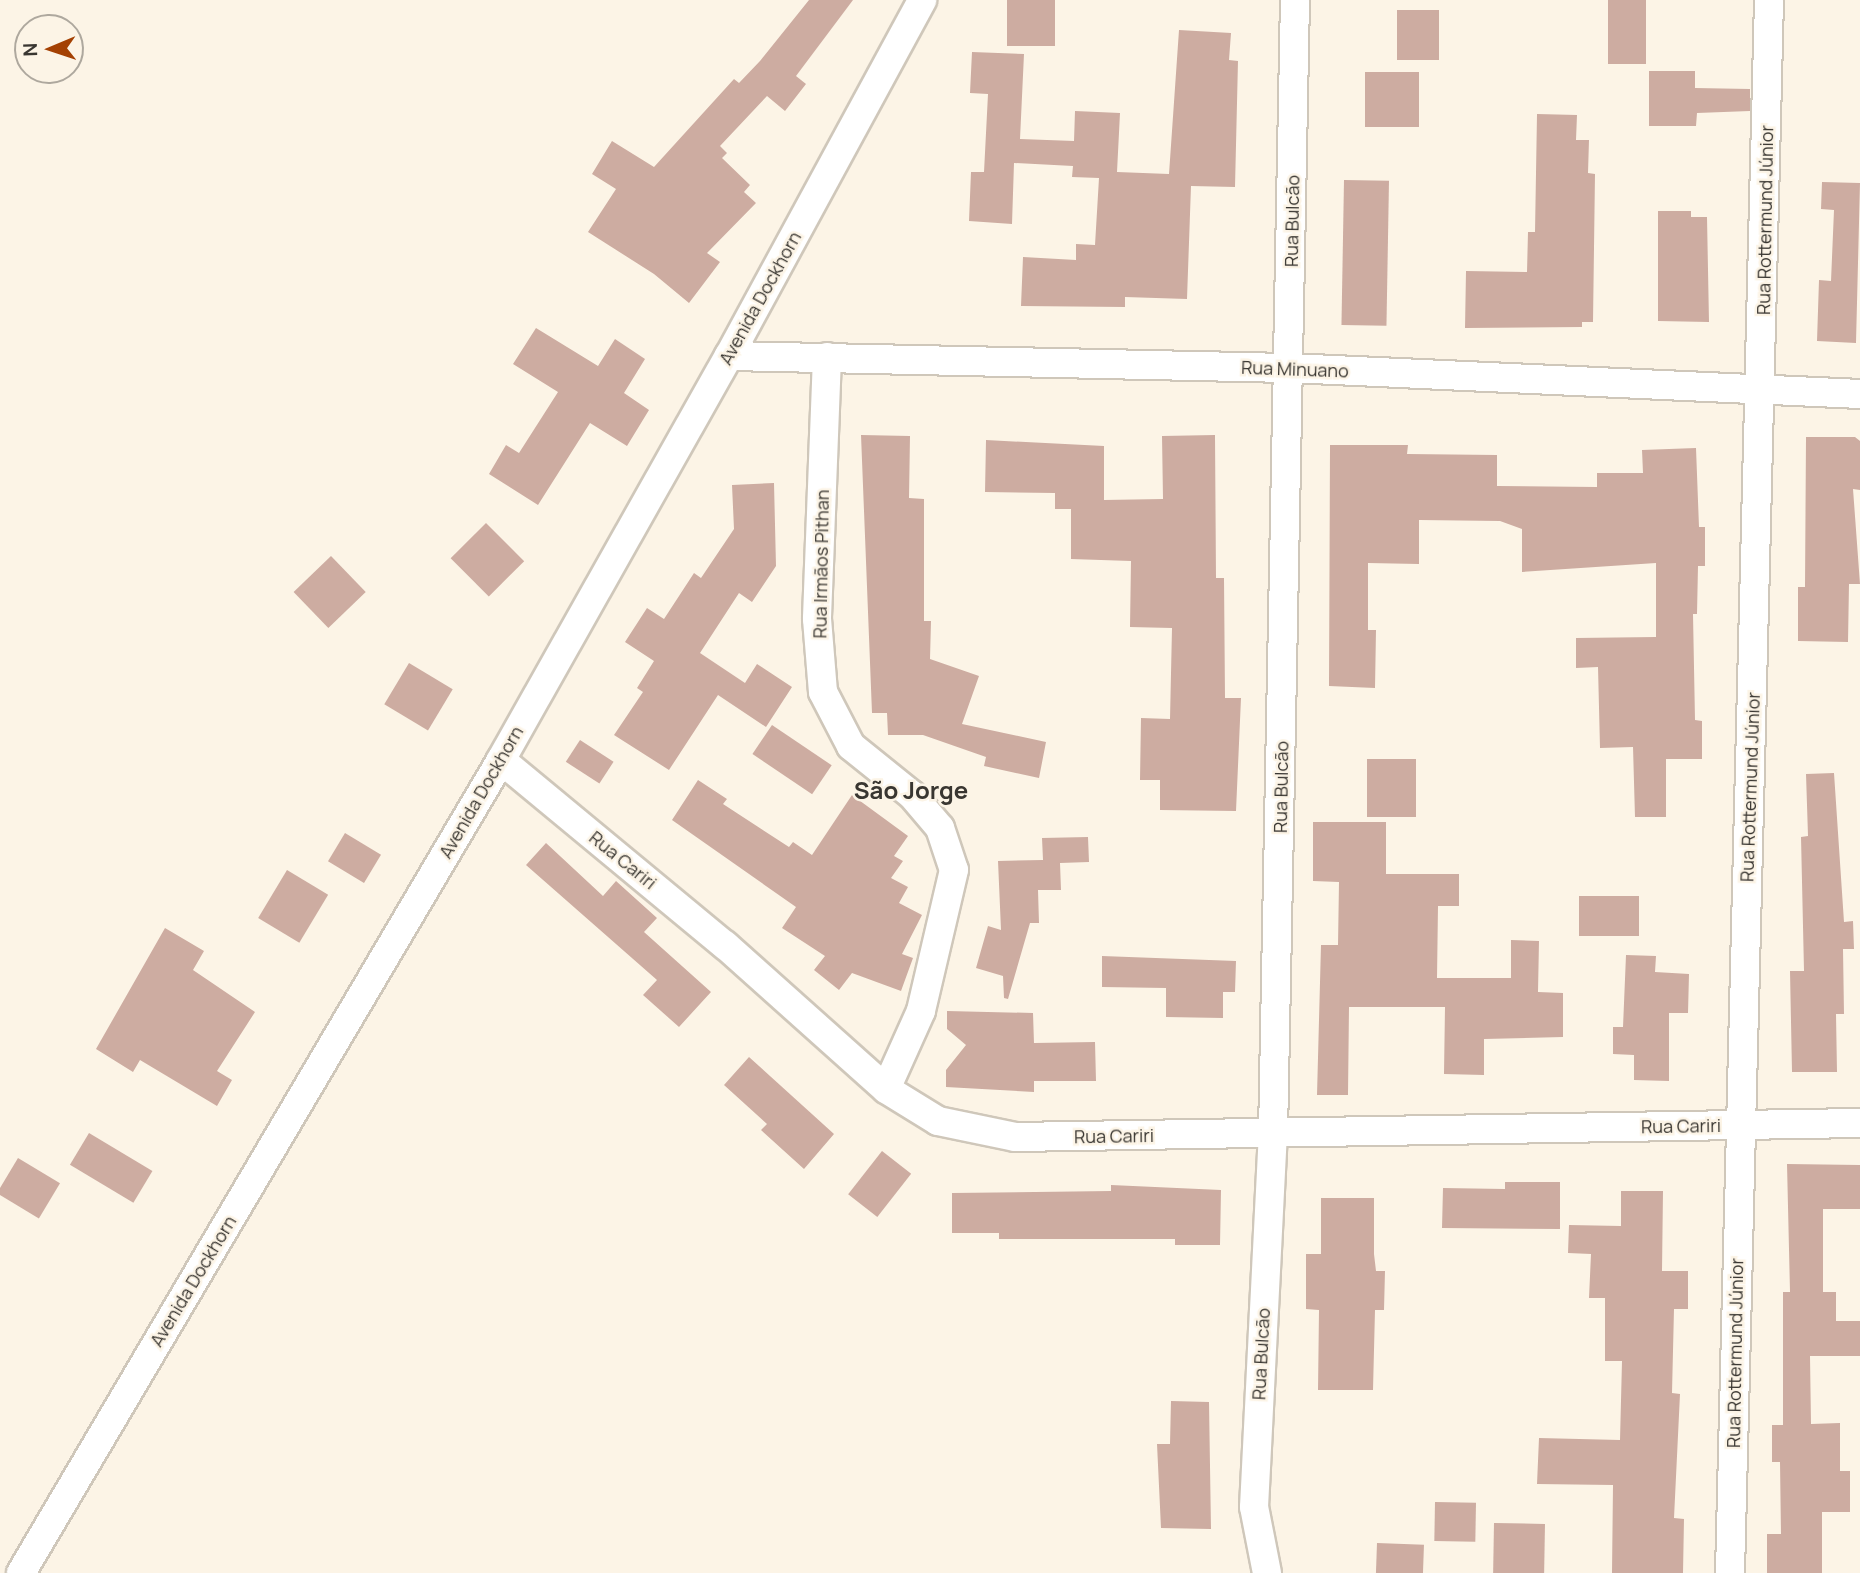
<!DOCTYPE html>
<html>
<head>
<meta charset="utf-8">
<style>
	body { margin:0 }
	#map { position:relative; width:1860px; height:1573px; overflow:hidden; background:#fcf4e6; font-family:Manrope,sans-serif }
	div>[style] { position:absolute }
	.building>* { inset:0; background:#cdaca1; transform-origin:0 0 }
	.roads { filter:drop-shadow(2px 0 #cfc7ba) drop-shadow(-2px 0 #cfc7ba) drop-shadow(0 2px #cfc7ba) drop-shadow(0 -2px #cfc7ba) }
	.minor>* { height:28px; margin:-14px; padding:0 14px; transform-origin:14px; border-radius:14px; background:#fff }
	span { translate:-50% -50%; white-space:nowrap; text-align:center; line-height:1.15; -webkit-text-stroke:5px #fcf4e6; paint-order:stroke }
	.street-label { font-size:18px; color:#393631 }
	.district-label { font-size:24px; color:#393631; font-weight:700 }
	.north { position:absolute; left:14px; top:14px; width:70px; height:70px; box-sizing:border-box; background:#fcf4e6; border:2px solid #aea89e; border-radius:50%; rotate:268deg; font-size:19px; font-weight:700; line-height:28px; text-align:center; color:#393631 }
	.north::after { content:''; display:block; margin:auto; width:24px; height:32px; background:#a44103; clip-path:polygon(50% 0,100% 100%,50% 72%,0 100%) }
</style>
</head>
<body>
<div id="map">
	<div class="building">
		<i style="clip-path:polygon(809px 0,853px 0,796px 76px,806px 84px,785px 111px,767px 96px,720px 146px,727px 153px,722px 158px,750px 185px,744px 192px,756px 203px,707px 253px,720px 262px,689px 303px,654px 274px,588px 232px,616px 189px,592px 174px,612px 141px,654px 167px,734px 79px,739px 83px,760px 61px)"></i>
		<i style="left:1007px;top:0;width:48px;height:46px"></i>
		<i style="left:1608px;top:0;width:38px;height:64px"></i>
		<i style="left:1397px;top:10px;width:42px;height:50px"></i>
		<i style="clip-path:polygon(1179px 30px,1231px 33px,1229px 60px,1238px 61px,1235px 187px,1191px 186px,1187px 299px,1125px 297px,1125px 307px,1021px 306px,1023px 257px,1076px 260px,1076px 244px,1095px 245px,1099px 178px,1072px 177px,1073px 166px,1014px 163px,1012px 224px,969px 221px,971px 172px,984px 172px,988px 94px,970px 93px,972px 52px,1024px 54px,1020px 139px,1074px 141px,1075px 111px,1120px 113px,1117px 172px,1169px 174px)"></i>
		<i style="clip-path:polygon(1649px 71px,1695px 71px,1695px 88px,1750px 89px,1750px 111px,1697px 113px,1696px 126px,1649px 126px)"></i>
		<i style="left:1365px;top:72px;width:54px;height:55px"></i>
		<i style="clip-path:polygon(1537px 114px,1577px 115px,1576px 140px,1589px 140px,1588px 173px,1595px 174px,1593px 322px,1582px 322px,1582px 327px,1465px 328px,1466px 271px,1527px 272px,1528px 232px,1535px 232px)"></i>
		<i style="left:1344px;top:180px;width:45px;height:145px;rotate:1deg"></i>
		<i style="clip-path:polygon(1822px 182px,1860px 183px,1856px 343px,1817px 341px,1819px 280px,1831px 281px,1834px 210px,1821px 209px)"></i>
		<i style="clip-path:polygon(1658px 211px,1691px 211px,1691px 217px,1707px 217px,1709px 322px,1658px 321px)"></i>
		<i style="clip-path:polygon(536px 328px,598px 366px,615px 339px,645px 359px,624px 393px,649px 410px,627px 446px,590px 423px,538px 505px,489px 474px,506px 445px,519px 453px,558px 392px,513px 364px)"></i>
		<i style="clip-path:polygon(861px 435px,910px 436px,909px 498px,924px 499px,924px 621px,931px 621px,930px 659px,979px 676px,962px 724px,1046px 742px,1039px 778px,984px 766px,986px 757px,923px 735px,888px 735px,887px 713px,872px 713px)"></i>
		<i style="clip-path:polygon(1215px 435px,1216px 578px,1224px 578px,1225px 698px,1241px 698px,1236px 811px,1160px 810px,1160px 780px,1140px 780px,1141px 718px,1170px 719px,1172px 628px,1130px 627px,1131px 561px,1071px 559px,1071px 509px,1055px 509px,1055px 493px,985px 492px,986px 440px,1104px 446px,1104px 500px,1163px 499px,1162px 436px)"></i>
		<i style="clip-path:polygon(1806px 437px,1855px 437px,1860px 441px,1860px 490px,1853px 489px,1860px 584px,1849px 584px,1848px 642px,1798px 641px,1798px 587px,1805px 587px)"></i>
		<i style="clip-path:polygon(1330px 445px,1408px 445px,1407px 454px,1497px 455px,1497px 486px,1597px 487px,1597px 473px,1643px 473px,1642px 450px,1696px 448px,1699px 527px,1705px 527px,1705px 566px,1698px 566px,1697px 614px,1693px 614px,1695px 720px,1702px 721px,1702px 759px,1666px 759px,1666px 817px,1635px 817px,1633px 747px,1600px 748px,1598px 667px,1576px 668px,1576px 638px,1656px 637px,1656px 563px,1522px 572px,1522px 529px,1500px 521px,1419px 520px,1419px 564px,1368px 563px,1368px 630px,1376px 630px,1375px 688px,1329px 686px)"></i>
		<i style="clip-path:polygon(774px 483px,776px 566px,752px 602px,739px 593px,700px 653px,745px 683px,757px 664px,792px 687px,766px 727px,718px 695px,669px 770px,614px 735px,643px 692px,637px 688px,654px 661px,625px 642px,647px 608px,664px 619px,694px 573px,701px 578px,734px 529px,732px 485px)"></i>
		<i style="left:486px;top:523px;width:54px;height:50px;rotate:45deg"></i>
		<i style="left:331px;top:556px;width:50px;height:52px;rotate:46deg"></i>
		<i style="left:409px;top:663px;width:51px;height:48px;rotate:31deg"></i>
		<i style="left:772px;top:725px;width:72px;height:35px;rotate:34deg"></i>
		<i style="left:580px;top:740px;width:40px;height:26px;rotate:33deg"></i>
		<i style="left:1367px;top:759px;width:49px;height:58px"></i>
		<i style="clip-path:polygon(1834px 773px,1844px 922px,1853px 921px,1854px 949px,1843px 949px,1844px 1014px,1836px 1014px,1837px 1072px,1792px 1072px,1790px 971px,1804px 971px,1801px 837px,1808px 836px,1806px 774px)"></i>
		<i style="clip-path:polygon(698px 780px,727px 799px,723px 804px,789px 847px,793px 842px,812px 855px,852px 795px,908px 836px,894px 856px,903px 861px,891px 878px,908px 887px,899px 903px,922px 915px,902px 954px,913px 958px,901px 991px,852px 973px,839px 990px,814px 970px,825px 956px,782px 928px,796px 907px,672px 820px)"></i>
		<i style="clip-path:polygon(1313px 822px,1386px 822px,1386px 874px,1459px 874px,1459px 906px,1438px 906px,1437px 978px,1511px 978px,1511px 940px,1539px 941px,1538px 992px,1563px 993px,1563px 1037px,1484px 1039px,1484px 1075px,1444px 1074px,1445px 1007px,1349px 1007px,1348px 1095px,1317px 1095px,1321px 945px,1338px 945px,1339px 882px,1313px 881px)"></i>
		<i style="left:345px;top:833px;width:42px;height:33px;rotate:31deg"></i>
		<i style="clip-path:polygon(1088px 837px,1089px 862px,1060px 863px,1061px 890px,1038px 890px,1039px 923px,1030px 923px,1008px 999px,1004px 998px,1003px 976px,976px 968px,988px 926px,1001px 930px,998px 861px,1043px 860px,1042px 838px)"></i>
		<i style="clip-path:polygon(546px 843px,603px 896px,616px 881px,657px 918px,644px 932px,711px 992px,679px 1027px,643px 995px,657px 980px,526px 865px)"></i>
		<i style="left:287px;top:870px;width:48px;height:56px;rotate:31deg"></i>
		<i style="left:1579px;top:896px;width:60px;height:40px"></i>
		<i style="clip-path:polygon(165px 928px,204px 951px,193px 970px,255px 1012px,217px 1071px,232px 1080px,217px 1106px,140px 1060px,133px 1072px,96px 1049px)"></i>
		<i style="clip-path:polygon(1626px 955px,1656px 956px,1655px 972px,1689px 974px,1688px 1013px,1669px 1013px,1669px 1081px,1634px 1080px,1634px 1055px,1613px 1054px,1613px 1027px,1623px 1027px)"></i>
		<i style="clip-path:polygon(1102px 956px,1236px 961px,1235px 992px,1223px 992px,1223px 1018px,1166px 1017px,1166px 988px,1102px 987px)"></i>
		<i style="clip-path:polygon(947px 1011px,1033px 1013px,1034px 1043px,1095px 1042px,1096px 1081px,1034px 1081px,1034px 1092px,946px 1087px,946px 1070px,966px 1045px,947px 1029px)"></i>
		<i style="clip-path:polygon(749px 1057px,834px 1134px,804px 1169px,761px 1130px,767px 1124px,724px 1085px)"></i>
		<i style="left:89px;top:1133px;width:74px;height:37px;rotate:31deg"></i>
		<i style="left:882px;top:1151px;width:37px;height:55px;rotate:38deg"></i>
		<i style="left:18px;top:1158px;width:49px;height:41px;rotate:31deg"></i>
		<i style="clip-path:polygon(1787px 1164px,1860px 1165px,1860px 1209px,1823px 1209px,1823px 1292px,1836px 1292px,1836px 1321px,1860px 1321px,1860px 1356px,1810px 1356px,1811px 1424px,1840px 1423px,1840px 1471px,1850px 1471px,1850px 1512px,1822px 1512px,1822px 1573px,1767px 1573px,1767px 1534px,1781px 1534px,1780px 1462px,1772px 1462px,1772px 1425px,1783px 1425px,1783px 1292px,1790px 1292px)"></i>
		<i style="clip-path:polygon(1505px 1182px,1560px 1182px,1560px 1229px,1442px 1228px,1443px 1188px,1505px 1189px)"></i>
		<i style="clip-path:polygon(1111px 1185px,1221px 1190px,1220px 1245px,1175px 1245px,1175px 1239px,999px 1239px,999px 1233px,952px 1233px,952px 1193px,1111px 1191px)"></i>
		<i style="clip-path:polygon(1621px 1191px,1663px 1191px,1662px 1271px,1688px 1271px,1688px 1309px,1674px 1309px,1672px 1393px,1680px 1394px,1674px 1518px,1684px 1519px,1683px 1573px,1612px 1573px,1613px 1485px,1537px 1484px,1539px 1438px,1620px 1440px,1622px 1361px,1605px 1361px,1605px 1298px,1589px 1298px,1591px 1254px,1568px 1253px,1569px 1225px,1621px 1226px)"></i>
		<i style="clip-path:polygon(1321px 1198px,1374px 1198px,1374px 1254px,1376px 1271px,1385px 1271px,1384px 1310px,1375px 1310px,1373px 1390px,1318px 1390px,1319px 1310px,1306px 1309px,1306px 1254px,1321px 1254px)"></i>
		<i style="clip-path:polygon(1171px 1401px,1209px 1402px,1211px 1529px,1161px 1528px,1157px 1444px,1170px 1444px)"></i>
		<i style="left:1435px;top:1502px;width:41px;height:39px;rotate:1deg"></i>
		<i style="left:1494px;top:1523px;width:51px;height:50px;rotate:1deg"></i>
		<i style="left:1377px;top:1543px;width:47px;height:30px;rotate:2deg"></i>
	</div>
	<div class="roads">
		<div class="minor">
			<i style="left:729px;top:356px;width:561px;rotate:1.23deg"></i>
			<i style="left:1290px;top:368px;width:571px;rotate:2.61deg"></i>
			<i style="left:827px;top:357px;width:262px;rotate:92.2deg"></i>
			<i style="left:817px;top:619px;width:73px;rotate:85.3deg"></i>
			<i style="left:823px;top:692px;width:61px;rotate:62.6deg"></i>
			<i style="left:851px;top:746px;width:78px;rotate:38.8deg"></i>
			<i style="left:912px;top:795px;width:43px;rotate:49.7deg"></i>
			<i style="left:940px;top:828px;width:44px;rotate:71.6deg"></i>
			<i style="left:954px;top:870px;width:145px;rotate:103.2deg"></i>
			<i style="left:921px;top:1011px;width:85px;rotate:114.2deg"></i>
			<i style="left:501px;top:760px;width:291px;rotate:39.6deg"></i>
			<i style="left:725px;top:945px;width:216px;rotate:41.8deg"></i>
			<i style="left:886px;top:1089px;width:61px;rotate:31.6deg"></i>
			<i style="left:938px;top:1121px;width:79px;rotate:11.7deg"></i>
			<i style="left:1015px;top:1137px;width:845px;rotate:-0.95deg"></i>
			<i style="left:21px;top:1573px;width:944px;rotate:-59.44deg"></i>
			<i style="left:501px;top:760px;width:464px;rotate:-60.6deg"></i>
			<i style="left:729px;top:356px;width:405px;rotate:-61.5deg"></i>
			<i style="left:1267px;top:1573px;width:67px;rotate:-101.1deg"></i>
			<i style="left:1254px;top:1507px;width:373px;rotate:-87.1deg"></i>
			<i style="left:1273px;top:1134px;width:1134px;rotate:-88.89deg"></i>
			<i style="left:1730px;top:1573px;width:1573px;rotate:-88.58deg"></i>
		</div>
	</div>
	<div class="street-label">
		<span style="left:1765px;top:220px;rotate:-89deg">Rua Rottermund Júnior</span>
		<span style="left:1292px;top:221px;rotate:-89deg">Rua Bulcão</span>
		<span style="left:760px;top:298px;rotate:-61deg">Avenida Dockhorn</span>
		<span style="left:1295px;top:369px;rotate:2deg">Rua Minuano</span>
		<span style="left:821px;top:564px;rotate:-89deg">Rua Irmãos Pithan</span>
		<span style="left:1281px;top:787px;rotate:-89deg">Rua Bulcão</span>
		<span style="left:1750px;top:787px;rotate:-88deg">Rua Rottermund Júnior</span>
		<span style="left:481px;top:792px;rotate:-60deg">Avenida Dockhorn</span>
		<span style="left:623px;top:860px;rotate:39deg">Rua Cariri</span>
		<span style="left:1681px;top:1126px;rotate:-1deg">Rua Cariri</span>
		<span style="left:1114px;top:1136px;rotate:-1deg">Rua Cariri</span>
		<span style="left:193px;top:1281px;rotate:-59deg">Avenida Dockhorn</span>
		<span style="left:1735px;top:1353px;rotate:-89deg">Rua Rottermund Júnior</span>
		<span style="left:1261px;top:1354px;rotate:-87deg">Rua Bulcão</span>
	</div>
	<div class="district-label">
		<span style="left:911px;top:790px">São Jorge</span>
	</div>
	<div class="north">N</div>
</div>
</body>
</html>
